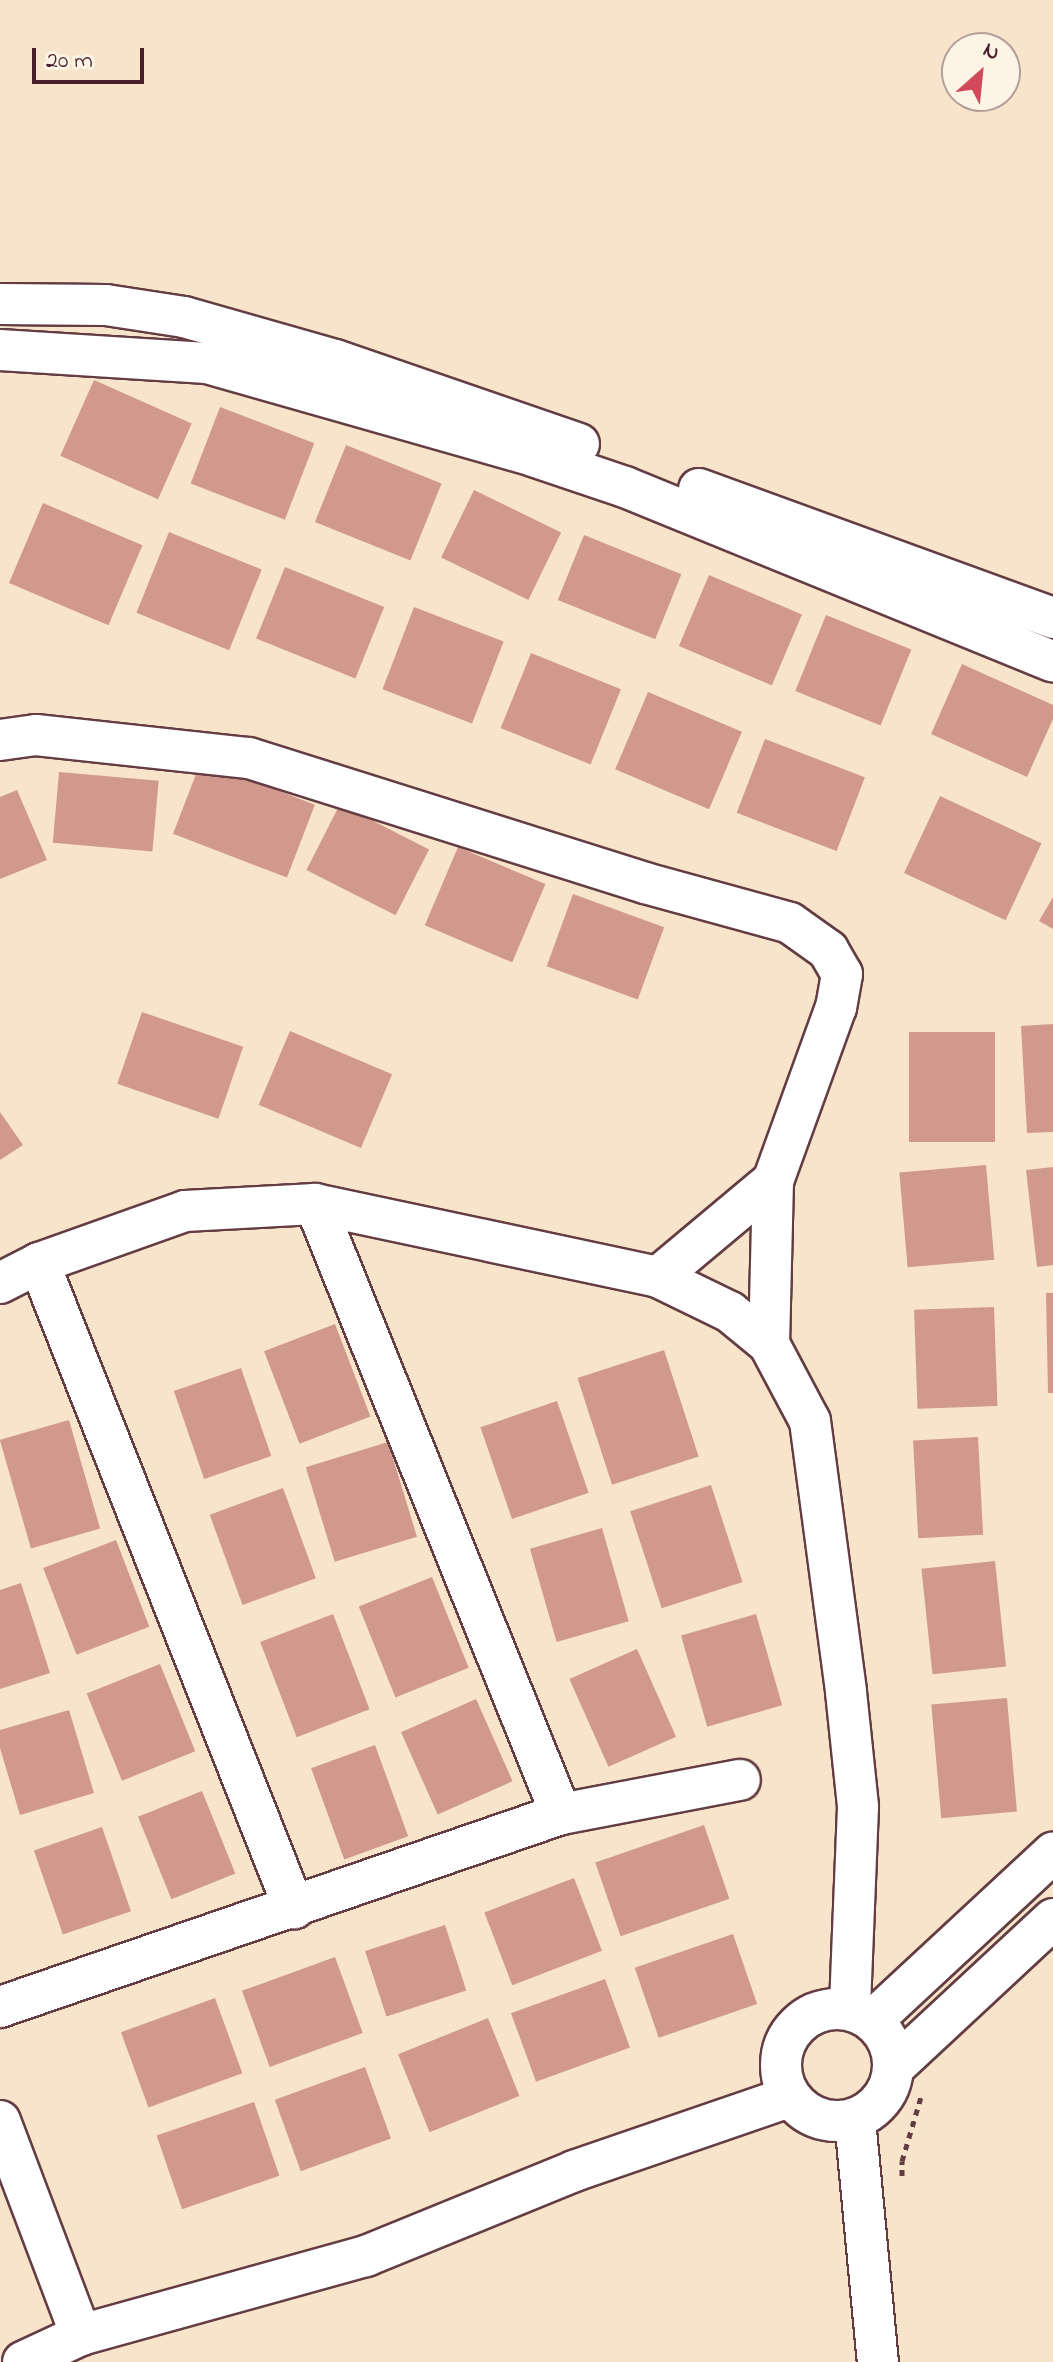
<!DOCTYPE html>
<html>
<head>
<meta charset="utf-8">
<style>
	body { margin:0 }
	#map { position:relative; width:1053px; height:2362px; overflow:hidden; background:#f7e4cb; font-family:"Indie Flower",sans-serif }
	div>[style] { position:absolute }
	.building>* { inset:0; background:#d1998d; transform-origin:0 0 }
	.path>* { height:5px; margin-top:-2.5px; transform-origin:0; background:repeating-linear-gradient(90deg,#643d43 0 6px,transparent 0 12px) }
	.roads { filter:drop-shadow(2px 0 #643d43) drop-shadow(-2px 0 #643d43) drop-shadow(0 2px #643d43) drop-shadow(0 -2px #643d43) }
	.minor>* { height:40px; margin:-20px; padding:0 20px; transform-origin:20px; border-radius:20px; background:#fff }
	.minor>.ring { margin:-20px; padding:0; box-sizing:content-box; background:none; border:40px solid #fff; border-radius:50% }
	span { translate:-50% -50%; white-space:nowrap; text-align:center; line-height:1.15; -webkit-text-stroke:7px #fcf5e5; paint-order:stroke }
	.north { position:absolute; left:941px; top:32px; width:80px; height:80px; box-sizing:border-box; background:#fcf5e5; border:2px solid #b59f9b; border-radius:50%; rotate:27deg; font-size:22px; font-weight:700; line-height:32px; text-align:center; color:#4a1f2b }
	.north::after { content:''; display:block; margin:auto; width:28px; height:36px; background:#d1495b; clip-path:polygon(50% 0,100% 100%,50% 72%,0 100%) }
	.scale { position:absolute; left:32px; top:48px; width:112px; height:36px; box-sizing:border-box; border:4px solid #4a1f2b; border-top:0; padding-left:10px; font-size:24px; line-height:28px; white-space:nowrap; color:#4a1f2b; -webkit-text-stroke:6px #fcf5e5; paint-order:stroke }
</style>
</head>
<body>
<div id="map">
	<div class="building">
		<i style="left:94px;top:380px;width:107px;height:83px;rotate:24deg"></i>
		<i style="left:220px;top:407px;width:101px;height:82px;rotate:21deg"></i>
		<i style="left:346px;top:445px;width:103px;height:83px;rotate:22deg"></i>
		<i style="left:474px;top:490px;width:97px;height:75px;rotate:26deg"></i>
		<i style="left:43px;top:503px;width:108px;height:87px;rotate:23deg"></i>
		<i style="left:169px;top:532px;width:100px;height:87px;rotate:22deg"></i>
		<i style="left:584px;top:535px;width:105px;height:70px;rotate:22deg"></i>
		<i style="left:285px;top:567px;width:107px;height:77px;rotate:22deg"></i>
		<i style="left:709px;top:575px;width:101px;height:77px;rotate:23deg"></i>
		<i style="left:414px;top:607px;width:96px;height:88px;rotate:21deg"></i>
		<i style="left:826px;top:615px;width:92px;height:82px;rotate:22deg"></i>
		<i style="left:531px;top:653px;width:97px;height:81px;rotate:22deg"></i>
		<i style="clip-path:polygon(962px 664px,1053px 705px,1053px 719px,1027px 777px,931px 734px)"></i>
		<i style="left:648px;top:692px;width:102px;height:84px;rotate:23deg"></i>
		<i style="left:765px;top:739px;width:107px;height:79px;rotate:21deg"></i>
		<i style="left:201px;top:761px;width:122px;height:78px;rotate:21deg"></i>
		<i style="left:59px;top:772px;width:100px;height:71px;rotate:5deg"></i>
		<i style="clip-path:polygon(17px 790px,47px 860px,0 879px,0 797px)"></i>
		<i style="left:940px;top:796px;width:112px;height:85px;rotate:25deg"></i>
		<i style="left:340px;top:804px;width:100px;height:74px;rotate:27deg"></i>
		<i style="left:458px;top:847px;width:95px;height:85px;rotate:23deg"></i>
		<i style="left:573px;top:894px;width:97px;height:77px;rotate:20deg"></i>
		<i style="clip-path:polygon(1053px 897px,1053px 929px,1039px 921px)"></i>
		<i style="left:142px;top:1012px;width:107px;height:76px;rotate:19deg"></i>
		<i style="clip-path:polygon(1053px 1024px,1053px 1132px,1027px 1133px,1021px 1026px)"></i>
		<i style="left:290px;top:1031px;width:111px;height:80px;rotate:23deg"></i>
		<i style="left:909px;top:1032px;width:86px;height:110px"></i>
		<i style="clip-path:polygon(0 1112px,23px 1145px,0 1160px)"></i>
		<i style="left:986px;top:1165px;width:95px;height:87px;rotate:85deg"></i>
		<i style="clip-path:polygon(1053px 1167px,1053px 1265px,1037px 1267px,1026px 1170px)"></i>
		<i style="clip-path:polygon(1046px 1293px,1053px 1293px,1053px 1393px,1048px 1393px)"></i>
		<i style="left:994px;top:1307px;width:99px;height:80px;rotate:88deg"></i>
		<i style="left:335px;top:1324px;width:99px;height:76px;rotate:69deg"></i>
		<i style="left:664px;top:1350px;width:112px;height:91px;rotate:72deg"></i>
		<i style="left:241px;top:1368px;width:93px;height:71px;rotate:71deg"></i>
		<i style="left:557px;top:1401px;width:97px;height:81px;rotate:71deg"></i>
		<i style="left:69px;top:1420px;width:113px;height:72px;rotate:74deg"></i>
		<i style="left:978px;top:1437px;width:98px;height:65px;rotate:87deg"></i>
		<i style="left:388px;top:1442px;width:99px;height:86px;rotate:73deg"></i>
		<i style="left:711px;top:1485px;width:102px;height:85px;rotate:72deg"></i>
		<i style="left:283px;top:1488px;width:96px;height:78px;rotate:70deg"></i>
		<i style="left:602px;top:1528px;width:97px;height:75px;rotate:74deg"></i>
		<i style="left:116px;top:1540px;width:93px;height:78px;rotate:69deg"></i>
		<i style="left:995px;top:1561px;width:106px;height:74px;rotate:84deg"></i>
		<i style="left:432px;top:1577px;width:98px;height:79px;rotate:68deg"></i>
		<i style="clip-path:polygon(21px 1583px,50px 1673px,0 1689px,0 1590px)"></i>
		<i style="left:333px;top:1614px;width:102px;height:78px;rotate:69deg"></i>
		<i style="left:756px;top:1614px;width:95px;height:78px;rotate:74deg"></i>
		<i style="left:637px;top:1649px;width:96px;height:74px;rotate:66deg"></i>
		<i style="left:160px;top:1664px;width:94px;height:79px;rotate:68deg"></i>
		<i style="left:1007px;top:1698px;width:114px;height:76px;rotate:85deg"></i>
		<i style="left:476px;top:1699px;width:90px;height:82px;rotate:66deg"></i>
		<i style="clip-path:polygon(69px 1710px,94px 1793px,20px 1815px,0 1748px,0 1730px)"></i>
		<i style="left:375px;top:1745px;width:97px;height:68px;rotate:70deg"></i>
		<i style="left:202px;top:1791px;width:89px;height:69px;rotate:68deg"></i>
		<i style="left:704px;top:1825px;width:78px;height:115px;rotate:71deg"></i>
		<i style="left:102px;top:1827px;width:89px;height:72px;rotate:71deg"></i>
		<i style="left:574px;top:1878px;width:78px;height:96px;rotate:69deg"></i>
		<i style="left:445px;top:1925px;width:69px;height:84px;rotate:72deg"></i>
		<i style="left:733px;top:1934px;width:74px;height:104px;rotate:71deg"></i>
		<i style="left:335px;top:1957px;width:81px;height:99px;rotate:70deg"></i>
		<i style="left:605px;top:1979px;width:73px;height:100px;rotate:70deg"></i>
		<i style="left:215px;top:1998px;width:80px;height:100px;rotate:70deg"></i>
		<i style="left:488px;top:2018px;width:84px;height:97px;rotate:68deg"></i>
		<i style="left:365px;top:2067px;width:76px;height:96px;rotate:70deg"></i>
		<i style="left:254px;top:2102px;width:78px;height:103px;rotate:71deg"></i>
	</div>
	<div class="path">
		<i style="left:902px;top:2176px;width:15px;rotate:-90deg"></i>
		<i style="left:902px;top:2161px;width:67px;rotate:-73.5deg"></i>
	</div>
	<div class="roads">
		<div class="minor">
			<i style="left:0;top:304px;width:106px;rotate:0.5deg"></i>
			<i style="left:106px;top:305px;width:79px;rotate:8.7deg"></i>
			<i style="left:184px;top:317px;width:157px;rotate:15.9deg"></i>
			<i style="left:335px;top:360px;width:258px;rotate:19deg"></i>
			<i style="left:0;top:350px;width:207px;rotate:3.6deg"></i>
			<i style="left:207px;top:363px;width:339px;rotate:15.9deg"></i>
			<i style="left:533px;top:456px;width:97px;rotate:18.6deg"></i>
			<i style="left:625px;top:487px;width:462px;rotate:22.2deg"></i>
			<i style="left:699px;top:489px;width:377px;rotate:20deg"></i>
			<i style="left:0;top:740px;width:36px;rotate:-8deg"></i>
			<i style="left:36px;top:735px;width:214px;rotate:6.2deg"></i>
			<i style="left:249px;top:758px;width:415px;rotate:17.5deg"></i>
			<i style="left:645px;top:883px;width:150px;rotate:15.4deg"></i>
			<i style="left:790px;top:923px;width:47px;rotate:35.4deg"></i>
			<i style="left:828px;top:950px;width:28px;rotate:60deg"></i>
			<i style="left:842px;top:974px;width:34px;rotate:100deg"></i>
			<i style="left:836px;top:1007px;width:185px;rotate:109.9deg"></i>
			<i style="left:773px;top:1181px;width:163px;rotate:91.4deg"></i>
			<i style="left:315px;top:1204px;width:658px;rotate:68.04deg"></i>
			<i style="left:39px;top:1263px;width:694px;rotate:68.43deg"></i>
			<i style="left:658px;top:1277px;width:150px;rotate:-39.9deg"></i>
			<i style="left:0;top:1283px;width:44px;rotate:-27.1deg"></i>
			<i style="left:39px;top:1263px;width:155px;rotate:-19.6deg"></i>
			<i style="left:185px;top:1211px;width:130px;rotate:-3.1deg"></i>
			<i style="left:315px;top:1204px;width:351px;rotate:12deg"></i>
			<i style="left:658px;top:1277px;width:80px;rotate:25.9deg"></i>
			<i style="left:730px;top:1312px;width:50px;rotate:39.4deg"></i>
			<i style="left:769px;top:1344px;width:87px;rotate:62deg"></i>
			<i style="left:810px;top:1421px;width:273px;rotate:82.4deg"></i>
			<i style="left:846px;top:1692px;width:116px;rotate:84deg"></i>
			<i style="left:858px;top:1807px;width:202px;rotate:92.3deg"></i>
			<i style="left:0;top:2007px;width:593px;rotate:-18.98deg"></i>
			<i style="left:561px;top:1814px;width:182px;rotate:-10.8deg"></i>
			<i class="ring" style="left:781px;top:2009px;width:72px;height:72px"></i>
			<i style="left:873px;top:2020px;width:246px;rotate:-42.9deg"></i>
			<i style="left:895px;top:2066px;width:216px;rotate:-42.9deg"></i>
			<i style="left:855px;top:2120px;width:243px;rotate:84.6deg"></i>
			<i style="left:0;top:2121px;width:229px;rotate:69.3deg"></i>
			<i style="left:23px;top:2362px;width:64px;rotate:-25deg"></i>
			<i style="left:81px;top:2335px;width:296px;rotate:-15.5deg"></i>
			<i style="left:366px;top:2256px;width:225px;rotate:-22.2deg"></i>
			<i style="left:574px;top:2171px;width:227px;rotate:-19deg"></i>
		</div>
	</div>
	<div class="north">N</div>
	<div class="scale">20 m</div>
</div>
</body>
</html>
